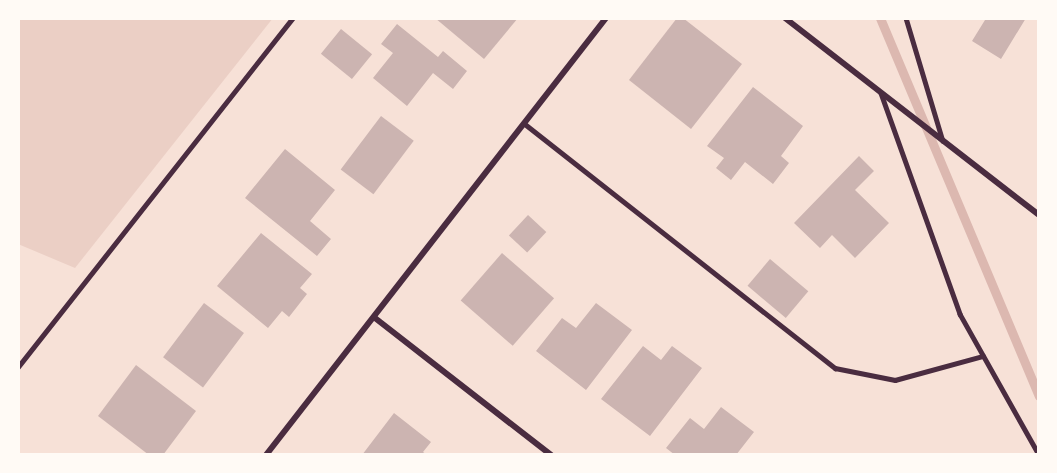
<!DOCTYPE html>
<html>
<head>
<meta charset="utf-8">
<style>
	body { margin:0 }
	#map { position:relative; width:1057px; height:473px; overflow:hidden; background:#f7e1d7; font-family:"Golos Text",sans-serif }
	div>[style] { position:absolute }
	.green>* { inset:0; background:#ebcfc5 }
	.stream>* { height:9px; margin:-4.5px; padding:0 4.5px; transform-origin:4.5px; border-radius:4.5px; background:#dcb8b0 }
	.building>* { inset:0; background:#ccb4b1; transform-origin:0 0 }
	.service>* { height:4.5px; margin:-2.25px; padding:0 2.25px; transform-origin:2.25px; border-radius:2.25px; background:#4a2c40 }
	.minor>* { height:6px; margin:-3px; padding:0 3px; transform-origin:3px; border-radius:3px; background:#4a2c40 }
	span { translate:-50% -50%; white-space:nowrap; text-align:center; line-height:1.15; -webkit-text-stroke:4.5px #fffaf5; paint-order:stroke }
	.frame { position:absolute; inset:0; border:20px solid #fffaf5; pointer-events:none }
</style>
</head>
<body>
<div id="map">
	<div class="green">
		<i style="clip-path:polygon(18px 18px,273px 18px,75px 268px,18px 244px)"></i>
	</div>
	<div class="stream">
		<i style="left:880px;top:18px;width:410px;rotate:67.2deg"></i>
	</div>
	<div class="building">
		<i style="clip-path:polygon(435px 18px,518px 18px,484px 59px)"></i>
		<i style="clip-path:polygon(677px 18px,683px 18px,742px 64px,691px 129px,629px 80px)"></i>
		<i style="clip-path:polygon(982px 18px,1026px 18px,1001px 59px,972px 41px,985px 20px)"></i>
		<i style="clip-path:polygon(397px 24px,438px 57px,443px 51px,467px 71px,453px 89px,433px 73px,407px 106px,373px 78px,393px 53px,381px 44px)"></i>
		<i style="left:341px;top:29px;width:40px;height:32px;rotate:39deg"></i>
		<i style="clip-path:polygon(753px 87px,803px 126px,781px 156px,789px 163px,773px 184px,745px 162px,731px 180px,716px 168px,724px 158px,707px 146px)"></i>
		<i style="left:381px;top:116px;width:41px;height:67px;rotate:37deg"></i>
		<i style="clip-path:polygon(285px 149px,335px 190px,310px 221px,331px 239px,317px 256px,245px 198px)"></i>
		<i style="clip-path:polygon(859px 156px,874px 171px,855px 190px,889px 223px,855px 258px,832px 235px,820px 248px,794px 223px)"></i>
		<i style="left:528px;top:215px;width:25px;height:28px;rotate:43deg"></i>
		<i style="clip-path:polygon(261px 233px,312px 274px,300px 288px,307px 294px,289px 317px,282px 311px,268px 328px,217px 286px)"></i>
		<i style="left:502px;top:253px;width:69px;height:63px;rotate:41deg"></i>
		<i style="left:770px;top:259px;width:50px;height:35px;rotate:40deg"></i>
		<i style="left:204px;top:303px;width:50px;height:68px;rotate:37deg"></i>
		<i style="clip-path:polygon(596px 303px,632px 330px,586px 390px,536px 351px,562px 318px,576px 328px)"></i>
		<i style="clip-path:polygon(643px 346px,661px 360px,672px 346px,702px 368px,650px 436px,601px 399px)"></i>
		<i style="clip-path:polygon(136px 365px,196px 411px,163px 455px,149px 455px,98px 416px)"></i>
		<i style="clip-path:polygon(721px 407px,754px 432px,736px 455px,675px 455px,666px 448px,690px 418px,704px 429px)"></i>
		<i style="clip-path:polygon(394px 413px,431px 442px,423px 452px,427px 455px,362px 455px)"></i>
	</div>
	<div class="service">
		<i style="left:906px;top:18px;width:128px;rotate:73.3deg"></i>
		<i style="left:881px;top:93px;width:235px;rotate:70.3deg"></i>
		<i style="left:960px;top:314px;width:162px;rotate:60.7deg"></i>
		<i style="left:525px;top:124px;width:395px;rotate:38.2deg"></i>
		<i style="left:835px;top:368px;width:61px;rotate:11.3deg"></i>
		<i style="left:895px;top:380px;width:91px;rotate:-15.3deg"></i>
		<i style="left:18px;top:367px;width:444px;rotate:-51.8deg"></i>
	</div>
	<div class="minor">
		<i style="left:785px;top:18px;width:321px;rotate:37.8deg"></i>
		<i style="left:375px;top:318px;width:223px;rotate:37.9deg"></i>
		<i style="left:266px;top:455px;width:554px;rotate:-52.12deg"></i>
	</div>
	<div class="frame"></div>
</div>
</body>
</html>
